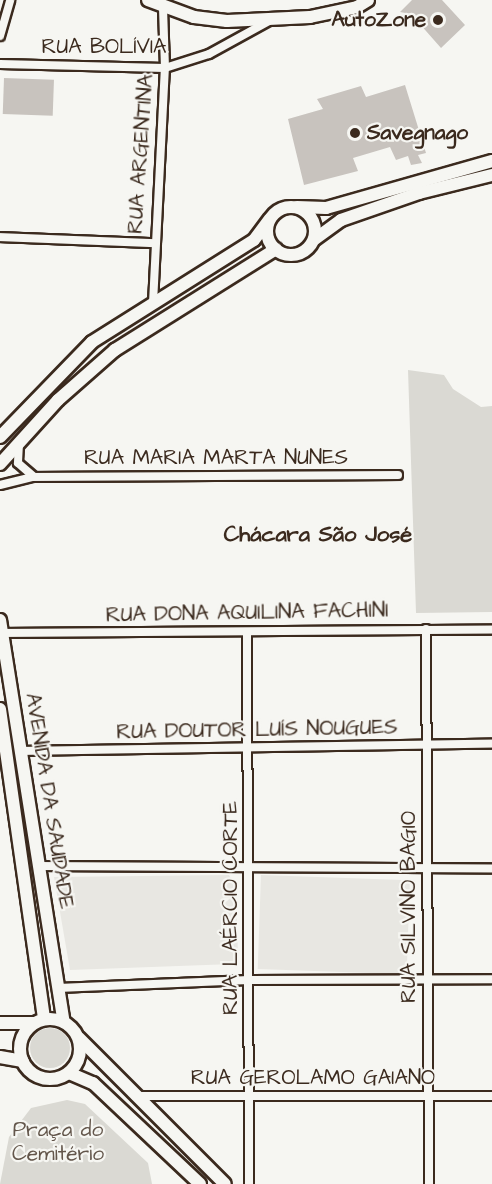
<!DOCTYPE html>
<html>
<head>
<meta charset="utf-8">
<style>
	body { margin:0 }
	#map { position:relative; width:492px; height:1184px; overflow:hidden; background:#f6f6f2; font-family:"Architects Daughter",sans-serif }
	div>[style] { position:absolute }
	.built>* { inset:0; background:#e8e7e2; transform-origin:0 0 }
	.green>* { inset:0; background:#dad9d3 }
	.round { border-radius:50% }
	.building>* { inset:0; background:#c8c3be; transform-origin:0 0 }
	.roads { filter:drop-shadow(2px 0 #3b2a1e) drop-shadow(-2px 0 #3b2a1e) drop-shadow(0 2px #3b2a1e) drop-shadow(0 -2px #3b2a1e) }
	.street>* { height:8px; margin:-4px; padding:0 4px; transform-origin:4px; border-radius:4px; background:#f6f6f2 }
	.secondary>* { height:12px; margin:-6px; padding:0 6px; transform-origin:6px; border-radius:6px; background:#f6f6f2 }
	.secondary>.ring { margin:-6px; padding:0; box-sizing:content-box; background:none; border:12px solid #f6f6f2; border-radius:50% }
	.dots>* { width:16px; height:16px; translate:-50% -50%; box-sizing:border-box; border:3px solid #f6f6f2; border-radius:50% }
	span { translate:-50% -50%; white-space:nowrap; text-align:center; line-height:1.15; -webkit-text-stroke:4.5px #f6f6f2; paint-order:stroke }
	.poi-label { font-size:21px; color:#3b2a1e; font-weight:700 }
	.right { translate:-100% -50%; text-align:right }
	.left { translate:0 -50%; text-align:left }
	.street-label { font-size:21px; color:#3b2a1e }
	.park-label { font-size:21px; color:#63564b }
	.neighbourhood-label { font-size:22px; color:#3b2a1e; font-weight:700 }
</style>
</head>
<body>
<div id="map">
	<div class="built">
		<i style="clip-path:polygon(229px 875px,236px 887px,238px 958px,233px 964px,70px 970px,54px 877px)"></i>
		<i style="left:261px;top:875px;width:149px;height:94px;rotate:2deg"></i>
	</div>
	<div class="green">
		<i style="clip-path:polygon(408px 370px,444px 375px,453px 389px,481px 407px,492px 406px,492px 612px,416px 613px)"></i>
		<i class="round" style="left:30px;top:1028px;width:40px;height:40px"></i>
		<i style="clip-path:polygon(67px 1100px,85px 1104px,148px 1163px,152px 1184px,0 1184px,9px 1137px,31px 1108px)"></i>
	</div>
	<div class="building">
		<i style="clip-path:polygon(412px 0,442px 0,465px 25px,441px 48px,411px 14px,400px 12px)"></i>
		<i style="left:4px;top:78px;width:50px;height:36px;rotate:2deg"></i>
		<i style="clip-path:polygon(405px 85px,426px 153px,418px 155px,422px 163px,411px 165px,408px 156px,396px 160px,390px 147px,353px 158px,358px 171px,304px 185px,288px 119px,323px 109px,317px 99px,361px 86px,366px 97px)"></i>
	</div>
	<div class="roads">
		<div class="street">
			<i style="left:0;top:36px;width:37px;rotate:-74deg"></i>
			<i style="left:0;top:64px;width:165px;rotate:1.4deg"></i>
			<i style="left:165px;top:68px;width:46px;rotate:-17.7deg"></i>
			<i style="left:209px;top:54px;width:68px;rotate:-28.8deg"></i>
			<i style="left:0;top:237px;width:152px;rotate:2.3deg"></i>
			<i style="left:153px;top:303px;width:235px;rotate:-87.1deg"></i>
			<i style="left:165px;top:68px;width:60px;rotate:-91.9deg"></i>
			<i style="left:19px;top:443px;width:20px;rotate:93deg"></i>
			<i style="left:18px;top:463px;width:20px;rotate:41deg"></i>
			<i style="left:0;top:485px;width:34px;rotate:-14deg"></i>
			<i style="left:33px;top:477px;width:365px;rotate:-0.3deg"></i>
			<i style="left:426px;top:629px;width:555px;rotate:89.69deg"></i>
			<i style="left:247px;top:632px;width:552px;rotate:89.79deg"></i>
			<i style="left:3px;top:633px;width:489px;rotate:-0.4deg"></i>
			<i style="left:22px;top:751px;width:470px;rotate:-0.9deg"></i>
			<i style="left:40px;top:866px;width:452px;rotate:0.3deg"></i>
			<i style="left:58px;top:988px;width:191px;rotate:-2.4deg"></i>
			<i style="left:249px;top:980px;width:243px;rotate:-0.2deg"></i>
			<i style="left:135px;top:1096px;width:357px"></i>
		</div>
		<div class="secondary">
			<i style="left:148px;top:0;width:49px;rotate:20.3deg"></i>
			<i style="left:194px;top:17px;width:33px;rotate:7deg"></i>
			<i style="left:227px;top:21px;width:83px;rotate:-2.8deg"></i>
			<i style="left:310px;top:17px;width:48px;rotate:-12deg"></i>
			<i style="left:357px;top:7px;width:13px;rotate:-32deg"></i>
			<i class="ring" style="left:267px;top:207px;width:36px;height:36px"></i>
			<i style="left:297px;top:207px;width:29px;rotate:2deg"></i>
			<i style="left:326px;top:208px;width:173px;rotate:-15.8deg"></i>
			<i style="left:315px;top:239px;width:32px;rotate:-36deg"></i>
			<i style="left:341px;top:220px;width:83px;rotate:-19.1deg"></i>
			<i style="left:419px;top:193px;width:75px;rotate:-13.9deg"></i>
			<i style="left:0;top:437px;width:132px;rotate:-45.9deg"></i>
			<i style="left:92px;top:342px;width:191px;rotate:-32.2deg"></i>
			<i style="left:254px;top:240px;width:26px;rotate:-53deg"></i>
			<i style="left:0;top:464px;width:86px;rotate:-47.8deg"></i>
			<i style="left:58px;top:400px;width:76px;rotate:-41.3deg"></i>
			<i style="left:115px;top:350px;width:190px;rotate:-32.1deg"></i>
			<i style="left:0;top:620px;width:407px;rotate:81deg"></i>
			<i style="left:0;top:709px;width:313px;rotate:81.9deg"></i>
			<i class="ring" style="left:20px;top:1019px;width:48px;height:48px"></i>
			<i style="left:0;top:1023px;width:34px"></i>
			<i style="left:79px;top:1038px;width:206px;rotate:45deg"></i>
			<i style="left:0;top:1057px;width:23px;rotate:10deg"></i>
			<i style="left:69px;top:1073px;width:26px;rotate:23deg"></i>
			<i style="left:93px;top:1083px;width:147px;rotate:43.3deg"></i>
		</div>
	</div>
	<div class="dots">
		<i style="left:438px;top:20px;background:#3b2a1e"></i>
		<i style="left:355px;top:133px;background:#3b2a1e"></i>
	</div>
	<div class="poi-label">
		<span class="right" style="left:426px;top:20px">AutoZone</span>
		<span class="left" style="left:367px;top:133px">Savegnago</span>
	</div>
	<div class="street-label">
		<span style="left:104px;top:47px">RUA BOLÍVIA</span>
		<span style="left:141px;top:154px;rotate:-86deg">RUA ARGENTINA</span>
		<span style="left:216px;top:458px">RUA MARIA MARTA NUNES</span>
		<span style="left:247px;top:613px;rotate:-1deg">RUA DONA AQUILINA FACHINI</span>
		<span style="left:257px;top:730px;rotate:-1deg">RUA DOUTOR LUÍS NOUGUES</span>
		<span style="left:49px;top:801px;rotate:81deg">AVENIDA DA SAUDADE</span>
		<span style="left:409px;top:907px;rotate:-90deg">RUA SILVINO BAGIO</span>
		<span style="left:231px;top:908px;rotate:-90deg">RUA LAÉRCIO CORTE</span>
		<span style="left:313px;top:1078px">RUA GEROLAMO GAIANO</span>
	</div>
	<div class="park-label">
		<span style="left:58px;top:1142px">Praça do<br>Cemitério</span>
	</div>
	<div class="neighbourhood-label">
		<span style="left:318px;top:535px">Chácara São José</span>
	</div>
</div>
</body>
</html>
